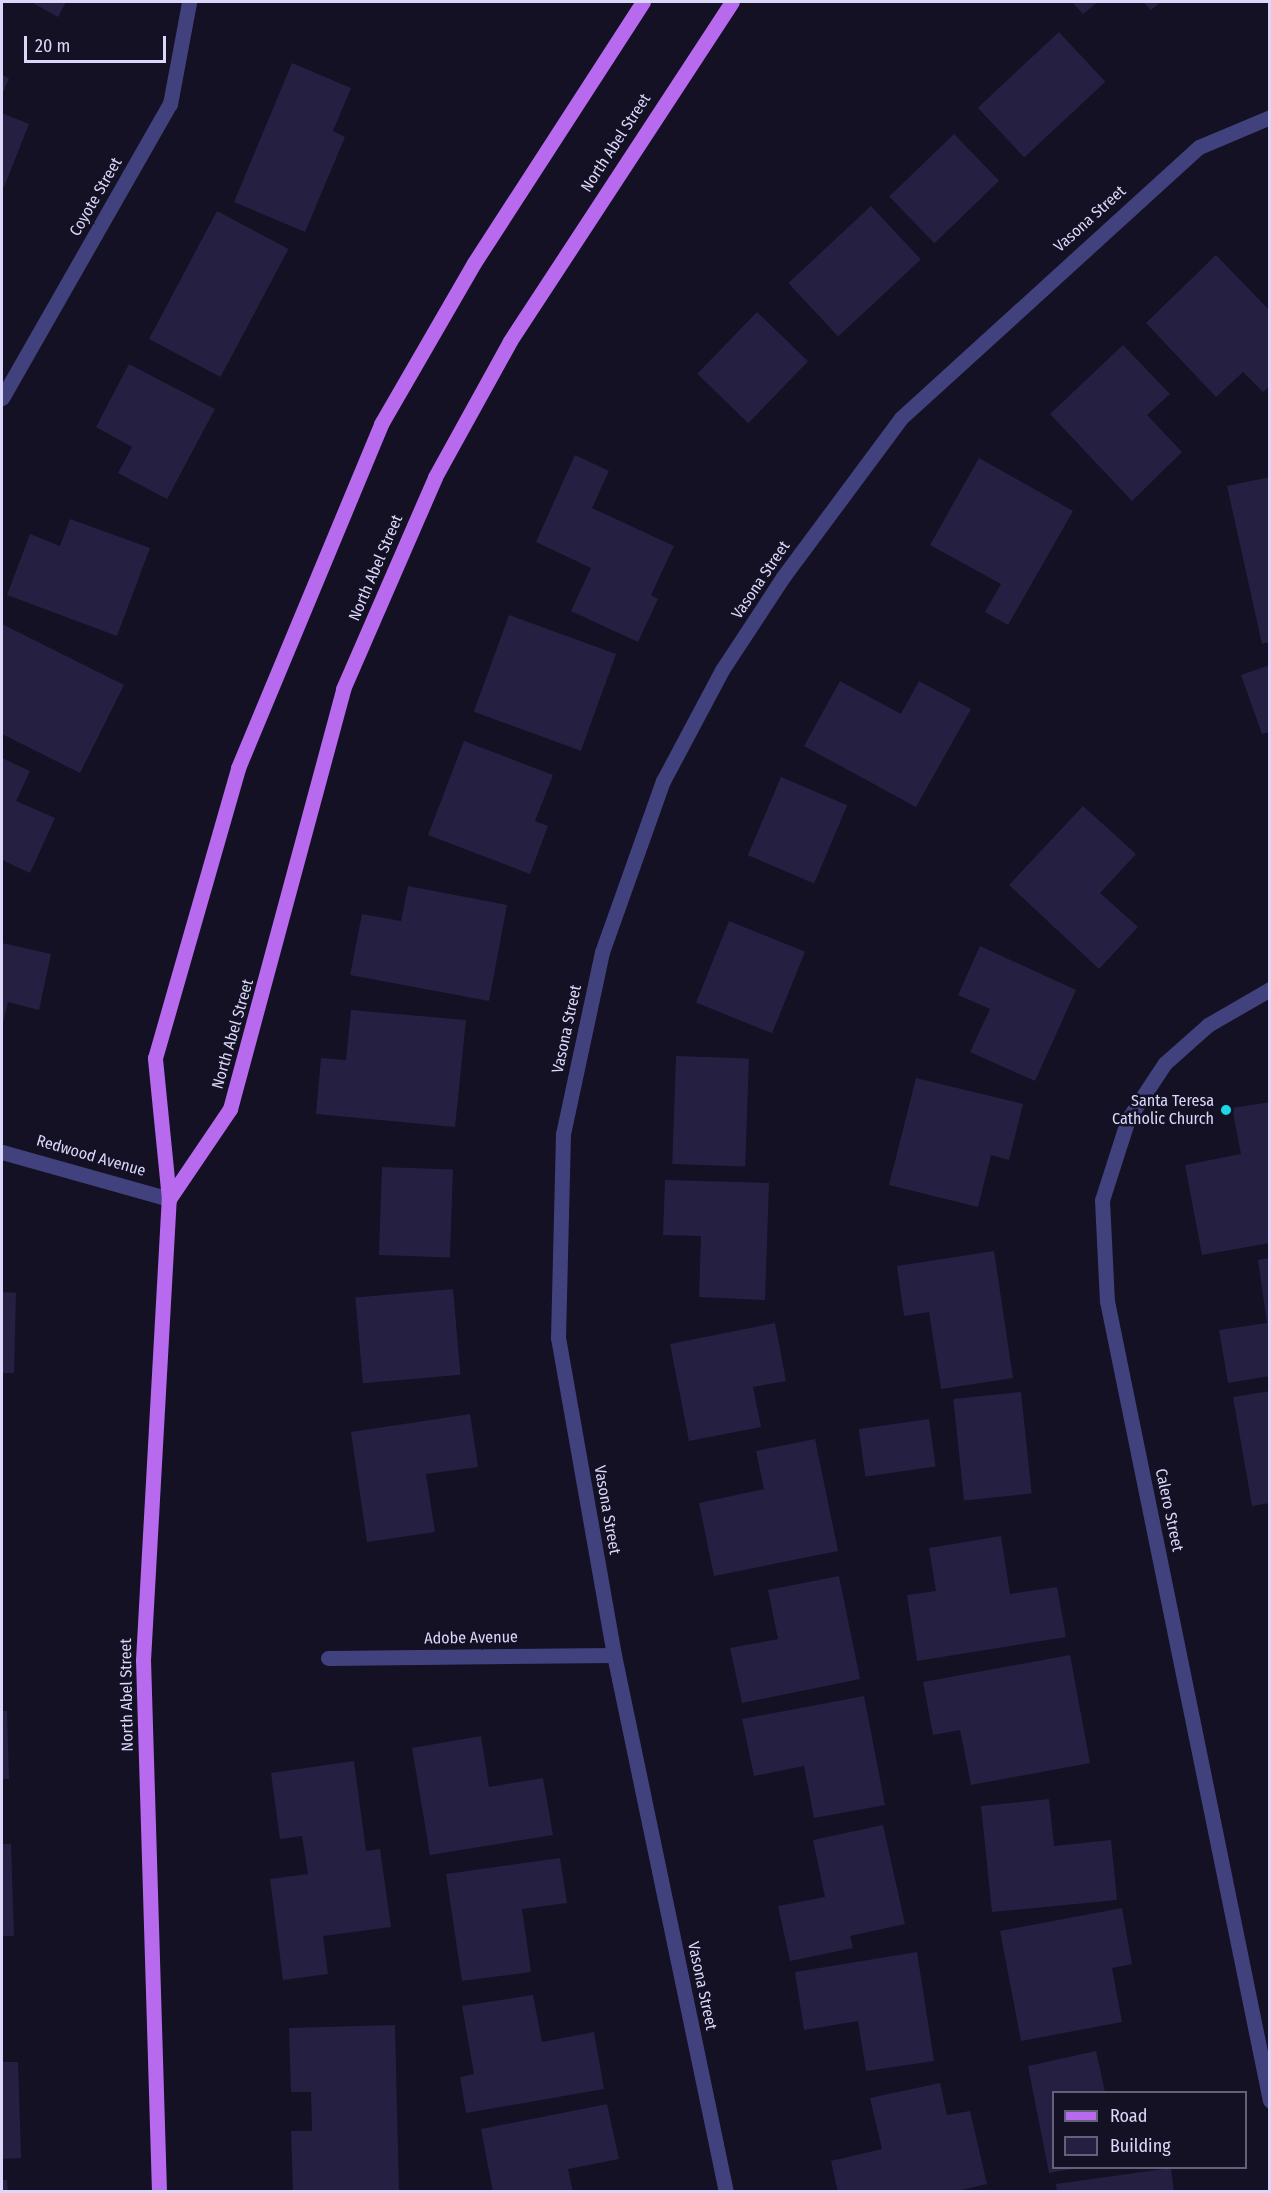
<!DOCTYPE html>
<html>
<head>
<meta charset="utf-8">
<style>
	body { margin:0 }
	#map { position:relative; width:1271px; height:2193px; overflow:hidden; background:#131123; font-family:"Fira Sans Condensed",sans-serif }
	div>[style] { position:absolute }
	.building>* { inset:0; background:#251f42; transform-origin:0 0 }
	.minor>* { height:15px; margin:-7.5px; padding:0 7.5px; transform-origin:7.5px; border-radius:7.5px; background:#41417d }
	.major>* { height:15px; margin:-7.5px; padding:0 7.5px; transform-origin:7.5px; border-radius:7.5px; background:#b86aef }
	.dots>* { width:16px; height:16px; translate:-50% -50%; box-sizing:border-box; border:3px solid #131123; border-radius:50% }
	span { translate:-50% -50%; white-space:nowrap; text-align:center; line-height:1.15; -webkit-text-stroke:5px #131123; paint-order:stroke }
	.street-label { font-size:16px; color:#dad7fb }
	.poi-label { font-size:16px; color:#dad7fb }
	.right { translate:-100% -50%; text-align:right }
	.frame { position:absolute; inset:0; border:3px solid #dad7fb; pointer-events:none }
	.legend { position:absolute; left:1052px; top:2091px; width:195px; height:78px; box-sizing:border-box; background:#131123; border:2px solid #636079; margin:0; padding:8px 10px; list-style:none; font-size:18px; color:#dad7fb }
	.legend li { display:flex; align-items:center; gap:12px; height:30px }
	.legend b { width:30px; border:2px solid #636079 }
	.scale { position:absolute; left:24px; top:36px; width:142px; height:27px; box-sizing:border-box; border:3px solid #dad7fb; border-top:0; padding-left:8px; font-size:18px; line-height:21px; white-space:nowrap; color:#dad7fb; -webkit-text-stroke:4px #131123; paint-order:stroke }
</style>
</head>
<body>
<div id="map">
	<div class="building">
		<i style="clip-path:polygon(31px 2px,66px 2px,58px 17px)"></i>
		<i style="clip-path:polygon(1072px 2px,1098px 2px,1083px 14px)"></i>
		<i style="clip-path:polygon(1143px 2px,1161px 2px,1151px 10px)"></i>
		<i style="left:1059px;top:32px;width:68px;height:111px;rotate:47deg"></i>
		<i style="clip-path:polygon(292px 63px,351px 88px,333px 131px,345px 137px,305px 232px,234px 202px)"></i>
		<i style="clip-path:polygon(2px 75px,9px 78px,2px 95px)"></i>
		<i style="clip-path:polygon(2px 113px,29px 124px,4px 187px,2px 186px)"></i>
		<i style="left:954px;top:134px;width:65px;height:90px;rotate:46deg"></i>
		<i style="left:871px;top:206px;width:73px;height:113px;rotate:47deg"></i>
		<i style="left:217px;top:211px;width:81px;height:145px;rotate:28deg"></i>
		<i style="clip-path:polygon(1216px 255px,1270px 311px,1270px 386px,1263px 392px,1243px 372px,1216px 397px,1146px 323px)"></i>
		<i style="left:757px;top:312px;width:71px;height:86px;rotate:44deg"></i>
		<i style="clip-path:polygon(1123px 345px,1170px 394px,1147px 415px,1182px 452px,1132px 501px,1050px 414px)"></i>
		<i style="clip-path:polygon(129px 364px,215px 409px,167px 499px,118px 473px,132px 447px,96px 427px)"></i>
		<i style="clip-path:polygon(575px 455px,609px 471px,592px 508px,674px 546px,651px 595px,658px 599px,638px 642px,571px 611px,591px 568px,536px 542px)"></i>
		<i style="clip-path:polygon(979px 458px,1073px 511px,1008px 625px,985px 612px,1001px 584px,930px 545px)"></i>
		<i style="clip-path:polygon(1270px 477px,1270px 642px,1262px 644px,1227px 486px)"></i>
		<i style="clip-path:polygon(70px 519px,150px 548px,117px 636px,7px 595px,30px 534px,60px 546px)"></i>
		<i style="left:509px;top:615px;width:114px;height:103px;rotate:20deg"></i>
		<i style="clip-path:polygon(2px 624px,124px 685px,80px 773px,2px 734px)"></i>
		<i style="clip-path:polygon(1270px 665px,1270px 732px,1262px 734px,1241px 675px)"></i>
		<i style="clip-path:polygon(840px 681px,901px 714px,919px 681px,971px 709px,916px 807px,804px 746px)"></i>
		<i style="clip-path:polygon(464px 741px,553px 775px,535px 821px,548px 826px,530px 874px,428px 835px)"></i>
		<i style="clip-path:polygon(2px 758px,30px 771px,16px 801px,55px 818px,30px 873px,2px 860px)"></i>
		<i style="left:781px;top:777px;width:72px;height:85px;rotate:23deg"></i>
		<i style="clip-path:polygon(1083px 806px,1136px 854px,1100px 893px,1138px 927px,1099px 969px,1009px 885px)"></i>
		<i style="clip-path:polygon(408px 886px,507px 905px,489px 1001px,350px 975px,362px 914px,401px 921px)"></i>
		<i style="left:729px;top:921px;width:82px;height:88px;rotate:22deg"></i>
		<i style="clip-path:polygon(2px 943px,51px 954px,39px 1010px,8px 1002px,2px 1027px)"></i>
		<i style="clip-path:polygon(980px 946px,1076px 990px,1035px 1081px,970px 1052px,990px 1009px,958px 995px)"></i>
		<i style="clip-path:polygon(351px 1010px,466px 1020px,455px 1127px,316px 1114px,321px 1058px,346px 1060px)"></i>
		<i style="left:676px;top:1056px;width:73px;height:108px;rotate:2deg"></i>
		<i style="clip-path:polygon(916px 1078px,1023px 1104px,1009px 1160px,991px 1155px,978px 1207px,889px 1185px)"></i>
		<i style="clip-path:polygon(1270px 1102px,1270px 1243px,1202px 1255px,1185px 1165px,1241px 1154px,1232px 1108px)"></i>
		<i style="left:382px;top:1167px;width:71px;height:88px;rotate:2deg"></i>
		<i style="clip-path:polygon(665px 1180px,769px 1183px,765px 1300px,699px 1297px,701px 1236px,663px 1235px)"></i>
		<i style="clip-path:polygon(994px 1251px,1013px 1378px,941px 1389px,929px 1312px,904px 1316px,897px 1266px)"></i>
		<i style="clip-path:polygon(1270px 1258px,1270px 1376px,1228px 1383px,1219px 1330px,1267px 1323px,1258px 1260px)"></i>
		<i style="left:453px;top:1289px;width:86px;height:98px;rotate:85deg"></i>
		<i style="clip-path:polygon(2px 1292px,16px 1293px,14px 1373px,2px 1373px)"></i>
		<i style="clip-path:polygon(775px 1323px,786px 1381px,753px 1387px,761px 1427px,689px 1441px,670px 1344px)"></i>
		<i style="clip-path:polygon(1270px 1391px,1270px 1503px,1252px 1506px,1233px 1397px)"></i>
		<i style="left:1021px;top:1392px;width:102px;height:68px;rotate:84deg"></i>
		<i style="clip-path:polygon(470px 1414px,478px 1467px,426px 1474px,435px 1532px,367px 1542px,351px 1432px)"></i>
		<i style="left:929px;top:1419px;width:48px;height:71px;rotate:82deg"></i>
		<i style="clip-path:polygon(815px 1439px,838px 1551px,714px 1576px,699px 1503px,764px 1489px,756px 1451px)"></i>
		<i style="clip-path:polygon(1001px 1536px,1010px 1594px,1057px 1587px,1066px 1637px,917px 1661px,907px 1595px,936px 1591px,929px 1548px)"></i>
		<i style="clip-path:polygon(839px 1576px,860px 1679px,742px 1703px,730px 1648px,778px 1639px,768px 1590px)"></i>
		<i style="clip-path:polygon(1070px 1655px,1090px 1763px,971px 1785px,960px 1730px,933px 1735px,923px 1682px)"></i>
		<i style="clip-path:polygon(864px 1696px,885px 1805px,814px 1818px,804px 1766px,754px 1776px,742px 1719px)"></i>
		<i style="clip-path:polygon(2px 1711px,7px 1711px,9px 1779px,2px 1779px)"></i>
		<i style="clip-path:polygon(481px 1736px,489px 1787px,543px 1778px,553px 1835px,430px 1855px,412px 1748px)"></i>
		<i style="clip-path:polygon(354px 1761px,366px 1851px,380px 1849px,391px 1927px,323px 1936px,328px 1974px,283px 1980px,270px 1879px,308px 1874px,302px 1836px,280px 1839px,271px 1773px)"></i>
		<i style="clip-path:polygon(1049px 1799px,1054px 1846px,1111px 1840px,1117px 1900px,992px 1912px,981px 1806px)"></i>
		<i style="clip-path:polygon(883px 1825px,905px 1924px,850px 1936px,853px 1948px,790px 1961px,778px 1906px,825px 1897px,813px 1840px)"></i>
		<i style="clip-path:polygon(2px 1844px,11px 1844px,14px 1936px,2px 1936px)"></i>
		<i style="clip-path:polygon(560px 1858px,567px 1903px,522px 1909px,531px 1972px,462px 1981px,446px 1874px)"></i>
		<i style="clip-path:polygon(1122px 1908px,1132px 1964px,1112px 1968px,1122px 2022px,1021px 2041px,1000px 1931px)"></i>
		<i style="clip-path:polygon(917px 1952px,934px 2061px,866px 2071px,858px 2021px,804px 2030px,795px 1972px)"></i>
		<i style="clip-path:polygon(533px 1995px,542px 2042px,594px 2032px,604px 2089px,466px 2113px,460px 2077px,474px 2074px,462px 2006px)"></i>
		<i style="clip-path:polygon(395px 2025px,399px 2192px,293px 2192px,291px 2131px,312px 2131px,311px 2092px,291px 2092px,289px 2028px)"></i>
		<i style="clip-path:polygon(1096px 2051px,1105px 2092px,1054px 2092px,1054px 2168px,1072px 2169px,1049px 2173px,1028px 2066px)"></i>
		<i style="clip-path:polygon(2px 2062px,18px 2062px,21px 2158px,2px 2159px)"></i>
		<i style="clip-path:polygon(940px 2083px,947px 2115px,970px 2111px,987px 2184px,953px 2192px,838px 2192px,831px 2161px,882px 2149px,870px 2098px)"></i>
		<i style="clip-path:polygon(607px 2104px,619px 2159px,568px 2169px,573px 2192px,493px 2192px,481px 2129px)"></i>
		<i style="clip-path:polygon(1171px 2168px,1174px 2192px,1057px 2192px,1056px 2184px)"></i>
		<i style="clip-path:polygon(2px 2180px,7px 2180px,8px 2192px,2px 2192px)"></i>
	</div>
	<div class="minor">
		<i style="left:2px;top:398px;width:339px;rotate:-60.3deg"></i>
		<i style="left:170px;top:104px;width:104px;rotate:-79.4deg"></i>
		<i style="left:1270px;top:989px;width:72px;rotate:149.9deg"></i>
		<i style="left:1208px;top:1025px;width:57px;rotate:138.5deg"></i>
		<i style="left:1165px;top:1063px;width:67px;rotate:123.5deg"></i>
		<i style="left:1128px;top:1119px;width:85px;rotate:107.8deg"></i>
		<i style="left:1102px;top:1200px;width:101px;rotate:87.2deg"></i>
		<i style="left:1107px;top:1301px;width:816px;rotate:78.48deg"></i>
		<i style="left:2px;top:1152px;width:173px;rotate:15.7deg"></i>
		<i style="left:328px;top:1658px;width:286px;rotate:-0.6deg"></i>
		<i style="left:726px;top:2192px;width:549px;rotate:-101.78deg"></i>
		<i style="left:614px;top:1655px;width:322px;rotate:-100deg"></i>
		<i style="left:558px;top:1338px;width:204px;rotate:-88.6deg"></i>
		<i style="left:563px;top:1134px;width:186px;rotate:-77.9deg"></i>
		<i style="left:602px;top:952px;width:182px;rotate:-70.4deg"></i>
		<i style="left:663px;top:781px;width:126px;rotate:-62deg"></i>
		<i style="left:722px;top:670px;width:111px;rotate:-56.7deg"></i>
		<i style="left:783px;top:577px;width:198px;rotate:-53.4deg"></i>
		<i style="left:901px;top:418px;width:403px;rotate:-42.3deg"></i>
		<i style="left:1199px;top:147px;width:77px;rotate:-22.9deg"></i>
	</div>
	<div class="major">
		<i style="left:169px;top:1199px;width:109px;rotate:-55.9deg"></i>
		<i style="left:230px;top:1109px;width:435px;rotate:-74.9deg"></i>
		<i style="left:343px;top:689px;width:231px;rotate:-66.5deg"></i>
		<i style="left:435px;top:477px;width:155px;rotate:-61.1deg"></i>
		<i style="left:510px;top:341px;width:405px;rotate:-56.8deg"></i>
		<i style="left:159px;top:2192px;width:532px;rotate:-91.72deg"></i>
		<i style="left:143px;top:1660px;width:462px;rotate:-86.8deg"></i>
		<i style="left:169px;top:1199px;width:142px;rotate:-95.7deg"></i>
		<i style="left:155px;top:1058px;width:302px;rotate:-74deg"></i>
		<i style="left:238px;top:768px;width:373px;rotate:-67.4deg"></i>
		<i style="left:381px;top:424px;width:186px;rotate:-60deg"></i>
		<i style="left:474px;top:263px;width:311px;rotate:-57.1deg"></i>
	</div>
	<div class="dots">
		<i style="left:1226px;top:1110px;background:#19d9e5"></i>
	</div>
	<div class="street-label">
		<span style="left:616px;top:143px;rotate:-57deg">North Abel Street</span>
		<span style="left:96px;top:197px;rotate:-60deg">Coyote Street</span>
		<span style="left:1090px;top:219px;rotate:-42deg">Vasona Street</span>
		<span style="left:376px;top:568px;rotate:-67deg">North Abel Street</span>
		<span style="left:761px;top:580px;rotate:-56deg">Vasona Street</span>
		<span style="left:567px;top:1029px;rotate:-78deg">Vasona Street</span>
		<span style="left:233px;top:1034px;rotate:-74deg">North Abel Street</span>
		<span style="left:91px;top:1156px;rotate:16deg">Redwood Avenue</span>
		<span style="left:607px;top:1510px;rotate:80deg">Vasona Street</span>
		<span style="left:1169px;top:1510px;rotate:78deg">Calero Street</span>
		<span style="left:471px;top:1638px;rotate:-1deg">Adobe Avenue</span>
		<span style="left:127px;top:1695px;rotate:-91deg">North Abel Street</span>
		<span style="left:702px;top:1986px;rotate:78deg">Vasona Street</span>
	</div>
	<div class="poi-label">
		<span class="right" style="left:1214px;top:1110px">Santa Teresa<br>Catholic Church</span>
	</div>
	<div class="frame"></div>
	<ul class="legend">
	<li><b style="height:8px;background:#b86aef"></b>Road</li>
	<li><b style="height:16px;background:#251f42"></b>Building</li>
	</ul>
	<div class="scale">20 m</div>
</div>
</body>
</html>
